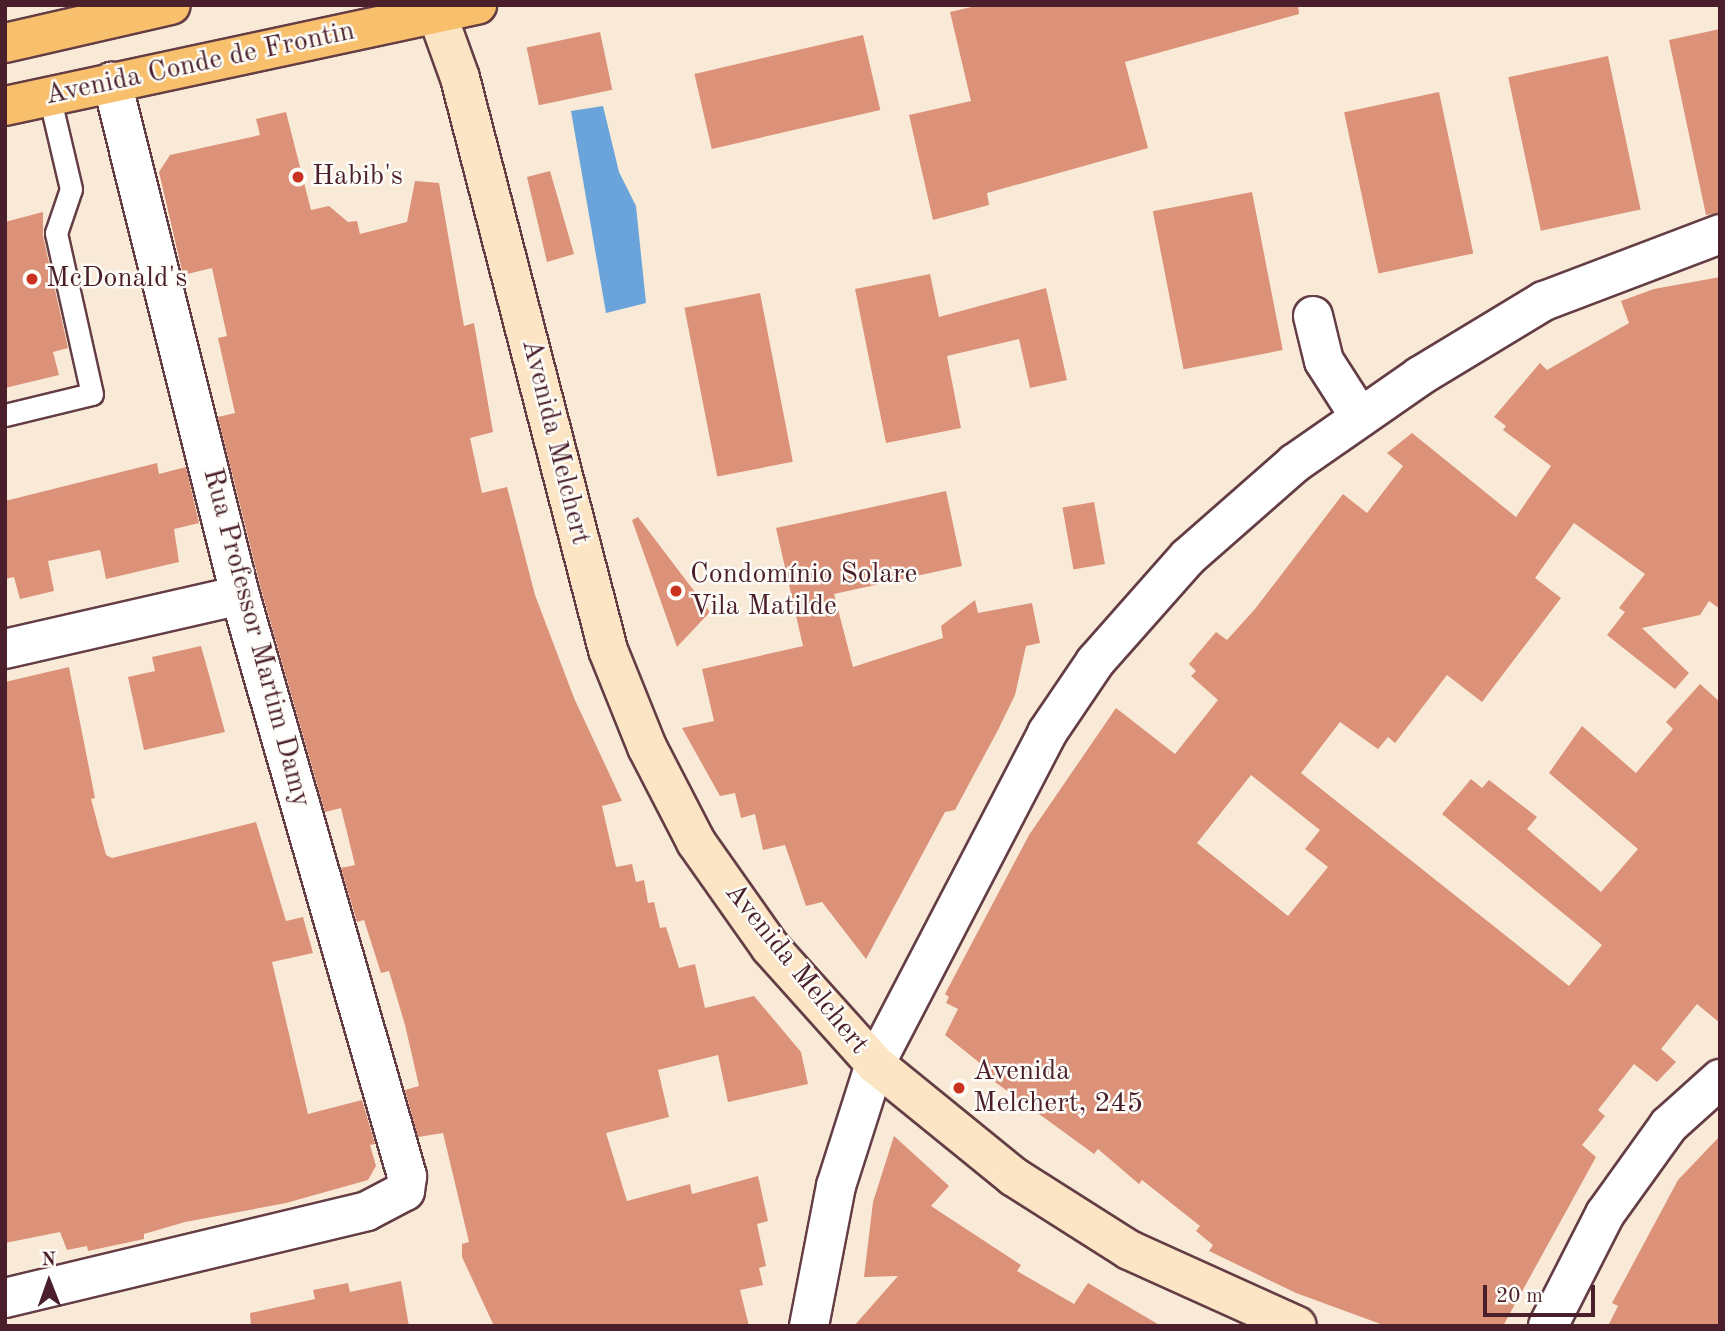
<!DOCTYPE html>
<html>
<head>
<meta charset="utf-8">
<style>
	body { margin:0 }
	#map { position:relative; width:1725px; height:1331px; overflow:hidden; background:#f8ead7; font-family:"Old Standard TT",serif }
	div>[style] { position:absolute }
	.water>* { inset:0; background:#6aa4da }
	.building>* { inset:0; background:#db9279; transform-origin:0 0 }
	.roads { filter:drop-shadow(2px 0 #643d45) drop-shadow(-2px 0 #643d45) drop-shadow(0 2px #643d45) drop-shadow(0 -2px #643d45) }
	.lane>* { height:21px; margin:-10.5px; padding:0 10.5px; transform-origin:10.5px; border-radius:10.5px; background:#fff }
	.street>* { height:38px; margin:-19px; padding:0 19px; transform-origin:19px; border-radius:19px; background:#fff }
	.secondary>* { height:38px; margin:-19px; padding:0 19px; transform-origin:19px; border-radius:19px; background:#fce5c4 }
	.highway>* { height:38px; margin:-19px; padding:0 19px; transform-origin:19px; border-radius:19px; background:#f8bf6c }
	.dots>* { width:19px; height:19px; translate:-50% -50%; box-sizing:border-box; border:4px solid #fdfcf7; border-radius:50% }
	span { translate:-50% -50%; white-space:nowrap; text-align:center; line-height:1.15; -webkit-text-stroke:5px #fdfcf7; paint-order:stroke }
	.street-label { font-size:28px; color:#4a1f2b }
	.poi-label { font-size:28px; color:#4a1f2b }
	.left { translate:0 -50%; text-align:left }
	.frame { position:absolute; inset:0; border:7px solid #4a1f2b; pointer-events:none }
	.north { position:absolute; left:14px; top:1247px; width:70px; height:70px; -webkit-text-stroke:5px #fdfcf7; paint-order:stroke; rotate:359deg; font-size:19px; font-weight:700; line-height:28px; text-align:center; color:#4a1f2b }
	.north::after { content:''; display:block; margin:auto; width:24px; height:32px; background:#4a1f2b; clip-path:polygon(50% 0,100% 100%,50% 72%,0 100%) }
	.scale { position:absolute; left:1483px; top:1285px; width:112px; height:32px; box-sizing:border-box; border:4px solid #4a1f2b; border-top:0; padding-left:9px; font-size:21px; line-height:24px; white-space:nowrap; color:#4a1f2b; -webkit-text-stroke:5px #fdfcf7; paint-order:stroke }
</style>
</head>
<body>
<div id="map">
	<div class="water">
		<i style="clip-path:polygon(603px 106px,619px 172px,636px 206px,646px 303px,606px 313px,571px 111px)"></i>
	</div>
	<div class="building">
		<i style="clip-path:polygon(980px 5px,1298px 5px,1299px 14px,1125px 62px,1148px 148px,987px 193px,989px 205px,933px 220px,909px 115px,971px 101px,950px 12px)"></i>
		<i style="clip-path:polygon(1720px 29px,1720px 213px,1706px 215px,1669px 40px)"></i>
		<i style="left:600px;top:32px;width:59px;height:75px;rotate:78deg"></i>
		<i style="left:863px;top:35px;width:77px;height:173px;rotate:77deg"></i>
		<i style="left:1608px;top:56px;width:157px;height:102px;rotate:78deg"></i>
		<i style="left:1439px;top:92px;width:165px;height:97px;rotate:78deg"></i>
		<i style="clip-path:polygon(286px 112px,311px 210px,329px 206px,348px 222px,357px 221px,360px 234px,407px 222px,415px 181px,439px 183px,464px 326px,474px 323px,493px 432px,470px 438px,482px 493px,507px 487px,535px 595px,574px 698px,622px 801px,602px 806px,616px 867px,632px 864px,636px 882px,644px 880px,648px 903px,654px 902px,660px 928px,666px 927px,679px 968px,695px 964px,705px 1008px,754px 996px,801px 1052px,808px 1084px,728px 1102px,718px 1055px,658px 1070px,669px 1117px,606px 1133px,627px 1201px,690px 1184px,692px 1194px,758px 1176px,768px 1221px,757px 1224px,766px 1266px,759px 1268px,763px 1285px,740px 1290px,749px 1326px,494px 1326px,462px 1257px,462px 1244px,469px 1242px,443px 1133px,418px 1137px,405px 1090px,419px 1086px,405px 1025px,389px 971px,381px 973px,364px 920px,357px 922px,341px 868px,355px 865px,341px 808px,325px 812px,261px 589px,218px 417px,235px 413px,218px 338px,227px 336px,212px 268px,183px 275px,159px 172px,170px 155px,260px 135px,256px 119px)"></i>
		<i style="clip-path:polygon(550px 171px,574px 254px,547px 262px,527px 177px)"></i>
		<i style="left:1252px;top:192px;width:161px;height:101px;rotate:79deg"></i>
		<i style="clip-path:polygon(43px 212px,43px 236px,68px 348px,53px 352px,59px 375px,5px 388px,5px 222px)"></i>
		<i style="clip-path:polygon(930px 274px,939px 317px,1046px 288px,1067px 380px,1030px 388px,1019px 339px,947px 356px,961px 428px,886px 443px,855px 289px)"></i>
		<i style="clip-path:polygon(evenodd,1720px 277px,1720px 609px,1709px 601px,1700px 615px,1642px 628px,1689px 673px,1675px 689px,1607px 635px,1625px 612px,1619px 608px,1645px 574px,1574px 523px,1535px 578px,1561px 598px,1482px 702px,1447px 675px,1395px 743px,1388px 737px,1378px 749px,1340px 722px,1301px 773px,1569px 986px,1602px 945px,1442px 814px,1471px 779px,1482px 788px,1489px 780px,1537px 817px,1527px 829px,1601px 892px,1638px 849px,1549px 773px,1582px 726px,1636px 773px,1673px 729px,1666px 722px,1700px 684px,1720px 702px,1720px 1023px,1697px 1004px,1661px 1049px,1676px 1062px,1657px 1082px,1634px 1064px,1598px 1110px,1605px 1116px,1582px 1145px,1596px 1157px,1503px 1326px,1386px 1326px,1296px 1293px,1209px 1251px,1213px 1245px,1196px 1231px,1200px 1226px,1142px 1180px,1139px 1184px,1098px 1149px,1094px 1154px,988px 1077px,991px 1072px,945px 1035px,958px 1009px,946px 1003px,949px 997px,945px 994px,1029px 835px,1116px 708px,1175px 754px,1218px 700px,1191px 676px,1196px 671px,1189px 664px,1216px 632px,1227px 640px,1255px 609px,1343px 494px,1367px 513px,1403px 466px,1387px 453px,1412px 433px,1516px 517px,1551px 466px,1503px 430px,1506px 426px,1494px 417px,1540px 363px,1547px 370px,1629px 323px,1621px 301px,1654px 289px,1720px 277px,1251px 775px,1320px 830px,1305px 849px,1328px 867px,1288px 916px,1197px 843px,1251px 775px)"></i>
		<i style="left:760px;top:293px;width:172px;height:77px;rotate:79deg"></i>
		<i style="clip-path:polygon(157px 463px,159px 474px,186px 467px,199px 523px,174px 529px,179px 562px,106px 579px,100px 550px,48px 561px,54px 591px,20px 599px,14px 577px,5px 579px,5px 501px)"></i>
		<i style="clip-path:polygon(946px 491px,962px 566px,834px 594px,853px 667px,943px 638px,941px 626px,975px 600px,978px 613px,1032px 603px,1040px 643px,1026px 646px,1015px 695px,998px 730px,955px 810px,945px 812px,866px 959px,822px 902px,806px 906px,785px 845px,763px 850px,755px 814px,741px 818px,735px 793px,720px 796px,682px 728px,714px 721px,702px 669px,803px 646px,776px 528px)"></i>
		<i style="left:1094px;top:502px;width:63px;height:32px;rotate:80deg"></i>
		<i style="clip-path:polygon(638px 517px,710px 612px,677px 647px,632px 520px)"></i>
		<i style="clip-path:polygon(201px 646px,225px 732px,144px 750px,128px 677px,155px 671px,152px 657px)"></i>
		<i style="clip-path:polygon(69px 667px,95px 798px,91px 799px,106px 855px,112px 858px,256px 822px,286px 921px,303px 917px,313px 953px,272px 962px,308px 1114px,362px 1100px,375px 1144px,370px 1145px,376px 1166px,368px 1180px,286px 1203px,185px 1222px,144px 1234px,144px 1239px,88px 1251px,87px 1246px,67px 1250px,60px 1232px,5px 1243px,5px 682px)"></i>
		<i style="clip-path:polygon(894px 1136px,949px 1186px,931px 1206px,1021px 1265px,1017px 1271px,1074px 1304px,1088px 1283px,1161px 1326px,854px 1326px,898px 1276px,864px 1277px,873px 1202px)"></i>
		<i style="clip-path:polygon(1720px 1136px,1720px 1326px,1608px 1326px,1618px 1306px,1612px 1303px,1678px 1180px)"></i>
		<i style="clip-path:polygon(401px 1281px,409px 1326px,251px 1326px,250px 1313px,315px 1299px,313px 1290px,348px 1283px,350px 1292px)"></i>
	</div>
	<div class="roads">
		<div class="lane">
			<i style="left:5px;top:415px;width:89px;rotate:-13.6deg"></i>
			<i style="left:92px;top:394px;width:165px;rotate:-102.6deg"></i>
			<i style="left:56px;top:233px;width:46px;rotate:-71.2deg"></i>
			<i style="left:71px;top:189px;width:97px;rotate:-103.2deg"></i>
		</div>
		<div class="street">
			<i style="left:1313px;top:316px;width:46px;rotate:76.3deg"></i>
			<i style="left:1324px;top:361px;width:67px;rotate:57.3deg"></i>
			<i style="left:5px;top:649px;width:241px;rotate:-12.9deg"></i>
			<i style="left:5px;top:1298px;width:372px;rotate:-13.5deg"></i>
			<i style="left:367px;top:1211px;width:43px;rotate:-27.8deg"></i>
			<i style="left:405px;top:1191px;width:15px;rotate:-82deg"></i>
			<i style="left:407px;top:1176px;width:605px;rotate:-106.04deg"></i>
			<i style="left:240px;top:595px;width:529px;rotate:-104.01deg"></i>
			<i style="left:809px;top:1326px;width:143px;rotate:-79.1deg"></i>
			<i style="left:836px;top:1186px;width:128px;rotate:-72.3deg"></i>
			<i style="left:875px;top:1064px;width:373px;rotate:-62.5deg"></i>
			<i style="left:1047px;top:733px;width:86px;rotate:-55.9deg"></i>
			<i style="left:1095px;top:662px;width:140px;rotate:-48.5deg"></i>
			<i style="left:1188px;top:557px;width:142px;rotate:-41.3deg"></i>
			<i style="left:1295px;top:463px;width:152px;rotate:-34.8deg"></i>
			<i style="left:1420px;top:376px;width:145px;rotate:-31.2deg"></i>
			<i style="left:1544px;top:301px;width:188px;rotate:-20.8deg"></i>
			<i style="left:1548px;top:1326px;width:126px;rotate:-63deg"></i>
			<i style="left:1605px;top:1214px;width:110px;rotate:-54.3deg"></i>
			<i style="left:1669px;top:1125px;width:69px;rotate:-42deg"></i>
		</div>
		<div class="secondary">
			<i style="left:430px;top:5px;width:11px;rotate:52deg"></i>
			<i style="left:437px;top:14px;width:68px;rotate:70.2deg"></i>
			<i style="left:460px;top:78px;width:591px;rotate:75.49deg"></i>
			<i style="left:608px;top:650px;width:105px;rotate:68.1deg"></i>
			<i style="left:647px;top:747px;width:107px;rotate:62.7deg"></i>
			<i style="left:696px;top:842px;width:128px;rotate:54.8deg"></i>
			<i style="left:770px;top:947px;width:157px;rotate:48.1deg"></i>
			<i style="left:875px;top:1064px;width:179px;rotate:39.1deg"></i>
			<i style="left:1014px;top:1177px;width:136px;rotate:32.4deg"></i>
			<i style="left:1129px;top:1250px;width:184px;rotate:24.3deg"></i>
		</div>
		<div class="highway">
			<i style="left:5px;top:43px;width:170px;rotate:-12.9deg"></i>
			<i style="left:5px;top:106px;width:483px;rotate:-12.1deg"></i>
		</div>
	</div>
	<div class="dots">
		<i style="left:298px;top:177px;background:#c8321e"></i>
		<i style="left:32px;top:279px;background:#c8321e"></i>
		<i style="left:676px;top:591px;background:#c8321e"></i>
		<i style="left:959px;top:1088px;background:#c8321e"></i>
	</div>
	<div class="street-label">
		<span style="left:200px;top:64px;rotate:-12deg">Avenida Conde de Frontin</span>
		<span style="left:555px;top:442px;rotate:76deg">Avenida Melchert</span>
		<span style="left:256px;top:638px;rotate:75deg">Rua Professor Martim Damy</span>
		<span style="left:796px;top:969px;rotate:51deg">Avenida Melchert</span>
	</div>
	<div class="poi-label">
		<span class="left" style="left:312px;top:177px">Habib's</span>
		<span class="left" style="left:46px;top:279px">McDonald's</span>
		<span class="left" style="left:690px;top:591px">Condomínio Solare<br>Vila Matilde</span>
		<span class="left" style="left:973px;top:1088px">Avenida<br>Melchert, 245</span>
	</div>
	<div class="frame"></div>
	<div class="north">N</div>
	<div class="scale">20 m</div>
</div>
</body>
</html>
